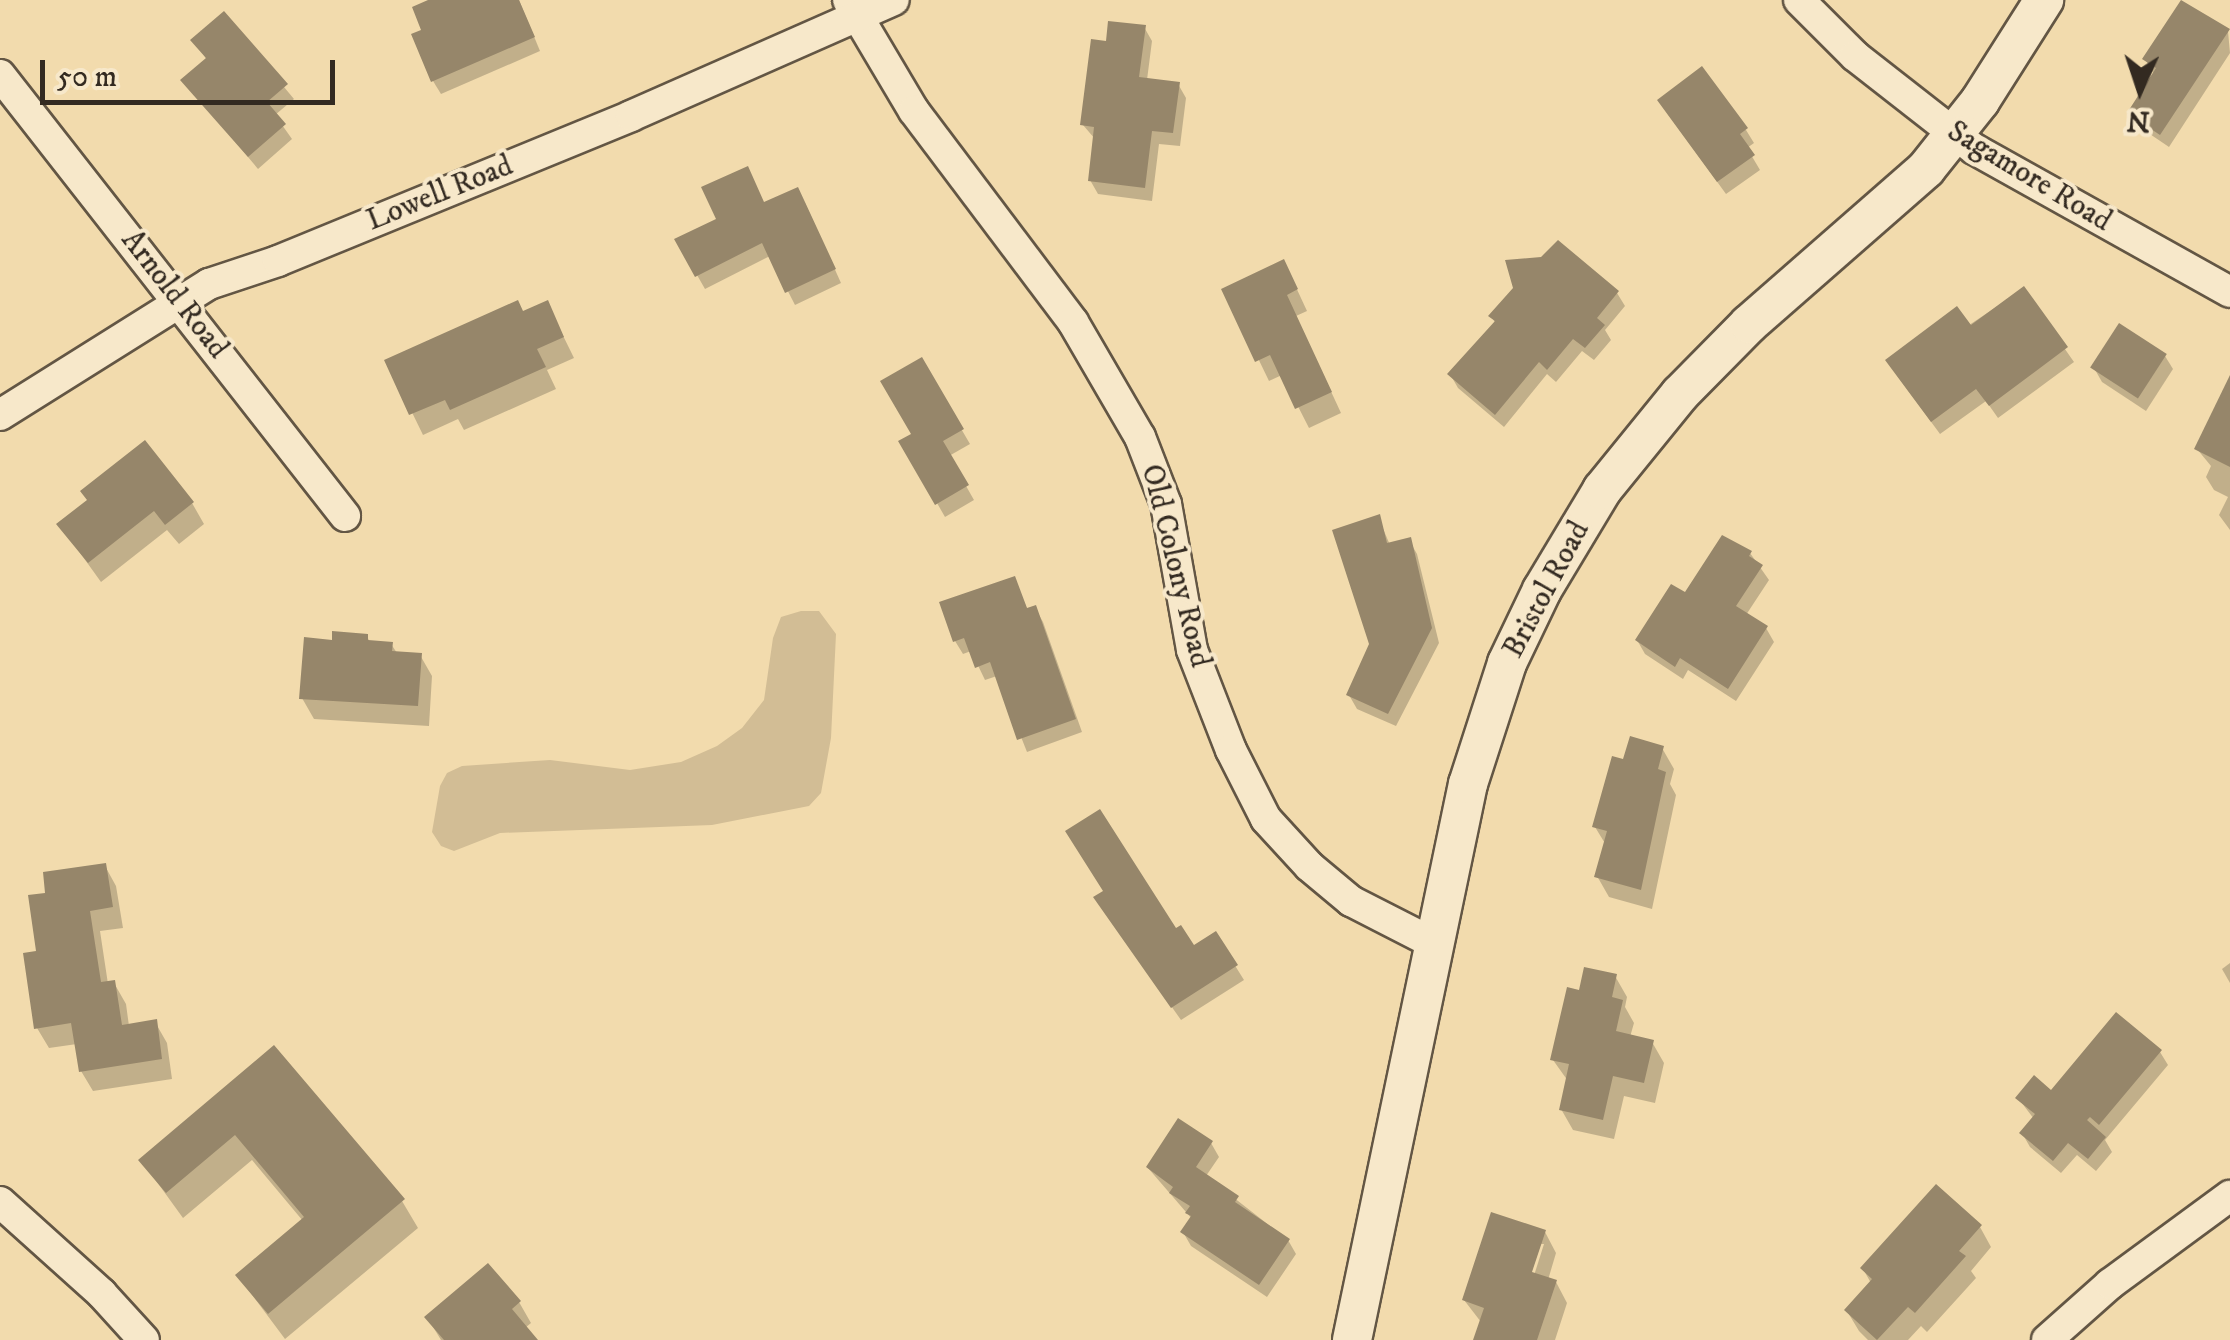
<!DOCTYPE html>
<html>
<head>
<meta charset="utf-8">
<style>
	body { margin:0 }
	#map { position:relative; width:2230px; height:1340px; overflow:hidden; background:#f2dbad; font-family:"IM FELL DW Pica",serif }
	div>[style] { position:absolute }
	.green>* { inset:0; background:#d2bd95 }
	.shadow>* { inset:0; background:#0003 }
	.building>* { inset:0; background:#96866a; transform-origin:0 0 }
	.roads { filter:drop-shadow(2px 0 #635644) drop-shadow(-2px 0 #635644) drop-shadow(0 2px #635644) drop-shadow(0 -2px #635644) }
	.minor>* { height:30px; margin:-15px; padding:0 15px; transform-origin:15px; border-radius:15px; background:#f7e8ca }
	.tertiary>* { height:38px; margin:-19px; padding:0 19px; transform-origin:19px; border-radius:19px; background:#f7e8ca }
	span { translate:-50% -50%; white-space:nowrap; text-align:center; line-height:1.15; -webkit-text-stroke:8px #f7e8ca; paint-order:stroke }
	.street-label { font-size:30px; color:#332a21 }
	.north { position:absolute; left:2090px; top:40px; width:100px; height:100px; -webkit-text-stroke:8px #f7e8ca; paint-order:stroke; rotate:183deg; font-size:28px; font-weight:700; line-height:40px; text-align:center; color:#332a21 }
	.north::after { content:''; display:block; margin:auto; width:35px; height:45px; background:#332a21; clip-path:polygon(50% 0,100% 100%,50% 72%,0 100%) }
	.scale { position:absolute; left:40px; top:60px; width:295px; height:45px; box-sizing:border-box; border:5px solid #332a21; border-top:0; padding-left:12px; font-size:30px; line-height:35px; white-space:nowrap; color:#332a21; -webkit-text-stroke:8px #f7e8ca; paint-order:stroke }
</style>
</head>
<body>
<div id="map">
	<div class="green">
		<i style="clip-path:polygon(801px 611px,819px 611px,836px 634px,831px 738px,821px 793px,809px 806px,712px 825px,500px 833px,454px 851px,441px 846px,432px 832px,440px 786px,447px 773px,462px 766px,550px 760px,630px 770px,681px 762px,717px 746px,742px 728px,764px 700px,773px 638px,781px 617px)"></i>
	</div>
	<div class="shadow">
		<i style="clip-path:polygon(435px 0,519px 0,540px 51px,441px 94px,433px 81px,424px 32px)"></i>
		<i style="clip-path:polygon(223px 14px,294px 99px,275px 115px,292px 139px,258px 169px,184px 81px,207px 60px,194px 40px)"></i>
		<i style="clip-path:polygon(1144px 27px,1152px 41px,1147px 80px,1178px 84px,1186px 98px,1180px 146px,1159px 144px,1152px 201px,1098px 194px,1090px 180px,1095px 139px,1083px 125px,1108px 44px)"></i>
		<i style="clip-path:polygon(2228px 31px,2230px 53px,2169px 147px,2138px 126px,2130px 113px,2153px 73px,2145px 59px)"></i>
		<i style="clip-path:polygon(1668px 114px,1746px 130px,1754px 143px,1747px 148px,1760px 170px,1726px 194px)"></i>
		<i style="clip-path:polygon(805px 203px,841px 283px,795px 305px,770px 256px,705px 289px,677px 240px,765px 204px)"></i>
		<i style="clip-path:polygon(1294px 283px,1307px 311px,1296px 316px,1341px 413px,1309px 428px,1282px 375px,1269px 381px,1225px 290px)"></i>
		<i style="clip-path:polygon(2023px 289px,2074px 362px,1998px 418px,1986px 401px,1940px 434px,1896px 374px)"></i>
		<i style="clip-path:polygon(1617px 293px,1625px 306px,1605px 330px,1611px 340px,1594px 360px,1582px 351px,1556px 382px,1547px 374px,1504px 427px,1458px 388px,1450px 374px,1496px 324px,1491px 316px)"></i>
		<i style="clip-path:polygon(547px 303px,574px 358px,547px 370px,556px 389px,464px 430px,458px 419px,423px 435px,387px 361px)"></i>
		<i style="clip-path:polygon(2165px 356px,2173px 369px,2146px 411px,2102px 382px,2094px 368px)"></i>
		<i style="clip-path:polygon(921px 360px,970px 444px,949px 456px,974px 500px,945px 517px,902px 442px,914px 435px)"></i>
		<i style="clip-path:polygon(2230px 431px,2230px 530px,2219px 515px,2228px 497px,2214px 490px,2206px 477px,2211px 466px,2197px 449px)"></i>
		<i style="clip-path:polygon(192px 503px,204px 524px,179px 544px,167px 530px,101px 582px,60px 525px)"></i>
		<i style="clip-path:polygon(1378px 517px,1390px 545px,1409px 540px,1417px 554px,1439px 643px,1396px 726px,1357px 709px,1349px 695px,1372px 644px)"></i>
		<i style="clip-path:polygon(1750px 553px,1769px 580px,1746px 615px,1766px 628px,1774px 642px,1736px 701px,1688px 670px,1683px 679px,1645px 654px,1637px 640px,1686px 596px)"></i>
		<i style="clip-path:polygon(1014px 579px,1028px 611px,1035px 608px,1043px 622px,1082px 732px,1027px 752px,997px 676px,985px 680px,971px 651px,963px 654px,955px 641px)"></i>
		<i style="clip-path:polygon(367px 636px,370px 643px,391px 644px,397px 653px,420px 655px,432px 676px,429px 726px,314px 719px,302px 698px,334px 642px)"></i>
		<i style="clip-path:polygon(1662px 748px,1674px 769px,1670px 784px,1676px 795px,1652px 909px,1609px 897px,1597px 876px,1606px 845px,1595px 827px)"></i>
		<i style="clip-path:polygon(105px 866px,116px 886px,123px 928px,100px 931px,108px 984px,114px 983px,126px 1004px,129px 1026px,155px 1022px,167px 1043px,172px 1079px,93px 1091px,81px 1071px,77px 1044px,49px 1048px,37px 1028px,39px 953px,48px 895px)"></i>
		<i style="clip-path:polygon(1104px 911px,1175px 932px,1193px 948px,1216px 935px,1244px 980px,1181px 1020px)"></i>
		<i style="clip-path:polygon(2230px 963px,2230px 983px,2222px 969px)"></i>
		<i style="clip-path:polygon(1615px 976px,1627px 997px,1625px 1007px,1634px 1023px,1630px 1037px,1652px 1042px,1664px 1063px,1655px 1103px,1624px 1096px,1614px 1139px,1573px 1130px,1561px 1109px,1568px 1081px,1553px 1060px,1581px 992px)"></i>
		<i style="clip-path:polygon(274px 1049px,402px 1201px,418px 1228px,285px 1339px,238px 1276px,303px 1221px,252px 1160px,183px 1218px,141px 1160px)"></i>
		<i style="clip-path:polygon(2160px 1052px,2168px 1065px,2105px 1140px,2112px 1152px,2096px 1171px,2077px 1155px,2061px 1173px,2030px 1147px,2022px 1133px,2034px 1119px,2018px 1098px,2051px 1093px)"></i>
		<i style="clip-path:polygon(1211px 1143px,1219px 1157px,1206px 1176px,1288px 1240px,1296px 1254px,1267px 1297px,1191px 1246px,1183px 1232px,1192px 1219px,1148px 1168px)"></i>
		<i style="clip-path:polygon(1980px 1227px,1991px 1247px,1971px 1271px,1976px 1278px,1927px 1332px,1921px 1326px,1908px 1340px,1868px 1340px,1859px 1331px,1847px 1311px,1871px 1283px,1863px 1269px)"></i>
		<i style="clip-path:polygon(evenodd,1545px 1232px,1556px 1253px,1548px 1280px,1556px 1282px,1567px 1303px,1555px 1340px,1475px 1340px,1481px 1322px,1464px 1300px,1545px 1232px,1539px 1244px,1544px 1244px,1531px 1285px,1526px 1283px,1539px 1244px)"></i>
		<i style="clip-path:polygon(519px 1302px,531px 1323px,525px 1328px,535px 1340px,441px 1340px,427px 1317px)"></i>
	</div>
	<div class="building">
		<i style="clip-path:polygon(428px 0,519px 0,535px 37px,431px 82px,411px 34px,421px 30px,412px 7px)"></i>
		<i style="clip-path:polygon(2181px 0,2230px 29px,2160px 135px,2127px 113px,2156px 68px,2142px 59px)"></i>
		<i style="clip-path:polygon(224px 11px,288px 84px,267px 102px,286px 124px,248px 157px,180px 80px,206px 58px,190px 40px)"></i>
		<i style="clip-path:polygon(1108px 21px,1146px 25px,1139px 77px,1180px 82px,1173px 133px,1152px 131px,1145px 188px,1088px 181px,1094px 127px,1080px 125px,1091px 39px,1106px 41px)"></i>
		<i style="clip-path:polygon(1702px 66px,1748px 128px,1740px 134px,1755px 155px,1717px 182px,1657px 100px)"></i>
		<i style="clip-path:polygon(748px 166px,764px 202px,798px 187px,836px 269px,785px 293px,762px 243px,695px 277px,674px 239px,716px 219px,701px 187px)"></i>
		<i style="clip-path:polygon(1558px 240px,1619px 291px,1597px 318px,1605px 325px,1585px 348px,1573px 339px,1547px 370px,1539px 362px,1495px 415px,1447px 374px,1495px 321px,1488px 316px,1513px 288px,1505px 260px,1541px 257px)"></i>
		<i style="clip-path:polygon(1284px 259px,1298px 289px,1287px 295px,1332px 392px,1295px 409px,1270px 355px,1255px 362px,1221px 289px)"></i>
		<i style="clip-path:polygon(2024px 286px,2068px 347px,1989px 406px,1976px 389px,1931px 422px,1885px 360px,1957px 306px,1971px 325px)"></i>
		<i style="clip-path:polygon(518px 300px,523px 311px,548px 300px,564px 337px,537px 349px,546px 367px,450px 410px,445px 400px,409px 415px,384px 360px)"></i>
		<i style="left:2119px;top:323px;width:57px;height:53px;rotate:33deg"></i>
		<i style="clip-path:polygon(922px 357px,964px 429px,943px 441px,969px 485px,935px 505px,898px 441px,911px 434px,880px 381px)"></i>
		<i style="clip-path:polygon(2230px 375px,2230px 467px,2194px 449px)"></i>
		<i style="clip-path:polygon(145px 440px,194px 502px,165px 525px,154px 511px,88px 563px,56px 524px,87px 500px,80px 491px)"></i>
		<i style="clip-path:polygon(1380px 514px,1387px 543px,1411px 537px,1432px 628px,1388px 714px,1346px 695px,1369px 644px,1332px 530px)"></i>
		<i style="clip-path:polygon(1722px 535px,1752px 551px,1749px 556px,1763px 565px,1736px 606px,1768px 626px,1728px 689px,1680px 658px,1675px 667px,1635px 640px,1671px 584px,1685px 592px)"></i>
		<i style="clip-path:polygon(1015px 576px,1027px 608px,1036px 605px,1076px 719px,1017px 740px,990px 662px,975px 668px,964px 638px,953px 642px,939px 602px)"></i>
		<i style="clip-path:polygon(332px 631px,368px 634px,368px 640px,393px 642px,392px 651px,422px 653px,418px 706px,299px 699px,304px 637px,332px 640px)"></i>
		<i style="clip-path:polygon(1630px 736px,1664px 746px,1658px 769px,1666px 772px,1641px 890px,1594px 877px,1607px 831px,1592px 827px,1612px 756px,1623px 759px)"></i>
		<i style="clip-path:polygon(1100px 809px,1176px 928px,1181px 925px,1194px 945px,1216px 931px,1238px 965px,1171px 1008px,1093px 897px,1103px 891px,1065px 831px)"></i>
		<i style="clip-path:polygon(106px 863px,113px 907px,90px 911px,101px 982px,115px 980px,122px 1025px,157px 1019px,162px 1059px,79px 1072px,71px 1023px,34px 1029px,23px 953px,36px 951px,28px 895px,45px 893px,43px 872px)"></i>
		<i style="clip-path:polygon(1584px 967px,1617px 974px,1612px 997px,1623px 1000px,1616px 1031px,1654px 1040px,1644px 1083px,1613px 1076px,1603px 1120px,1559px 1110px,1569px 1064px,1550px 1060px,1567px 987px,1579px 990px)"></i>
		<i style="clip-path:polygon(2116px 1012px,2162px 1050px,2099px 1125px,2090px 1117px,2087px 1120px,2106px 1137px,2088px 1159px,2068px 1143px,2053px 1161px,2019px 1133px,2035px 1114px,2015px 1098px,2034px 1075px,2051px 1090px)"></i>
		<i style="clip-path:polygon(274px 1045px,405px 1199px,268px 1314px,235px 1275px,304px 1217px,235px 1135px,166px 1193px,138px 1160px)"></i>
		<i style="clip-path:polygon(1178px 1118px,1213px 1141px,1196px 1167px,1239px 1196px,1235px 1202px,1290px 1239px,1259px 1285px,1180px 1232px,1191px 1216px,1185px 1213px,1190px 1206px,1169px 1193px,1173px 1187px,1146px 1167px)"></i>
		<i style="clip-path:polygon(1936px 1184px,1982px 1225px,1959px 1251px,1966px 1256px,1915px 1313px,1908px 1307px,1877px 1340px,1844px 1310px,1872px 1279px,1860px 1268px)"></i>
		<i style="clip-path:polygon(1491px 1212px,1546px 1230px,1532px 1272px,1557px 1280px,1537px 1340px,1473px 1340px,1484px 1308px,1462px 1300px)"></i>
		<i style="clip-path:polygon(488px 1263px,521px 1301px,512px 1309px,538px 1340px,444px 1340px,424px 1317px)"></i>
	</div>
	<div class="roads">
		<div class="minor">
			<i style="left:848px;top:0;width:129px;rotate:59.3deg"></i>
			<i style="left:914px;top:111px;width:264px;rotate:53deg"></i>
			<i style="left:1073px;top:322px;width:133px;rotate:59.8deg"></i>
			<i style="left:1140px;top:437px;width:72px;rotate:68.8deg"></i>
			<i style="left:1166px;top:504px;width:148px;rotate:79.9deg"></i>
			<i style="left:1192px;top:650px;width:107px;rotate:68.7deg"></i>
			<i style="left:1231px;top:750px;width:77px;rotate:63.1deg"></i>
			<i style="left:1266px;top:819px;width:64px;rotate:47.5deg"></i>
			<i style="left:1309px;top:866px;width:55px;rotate:39.8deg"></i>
			<i style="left:1351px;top:901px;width:92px;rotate:27.1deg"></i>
			<i style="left:1799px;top:0;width:79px;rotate:45deg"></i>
			<i style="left:1855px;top:56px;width:151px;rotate:38deg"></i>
			<i style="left:1974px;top:149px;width:293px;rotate:29.2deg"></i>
			<i style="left:0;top:75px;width:560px;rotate:51.96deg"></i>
			<i style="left:0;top:415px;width:247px;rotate:-32.1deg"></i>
			<i style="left:209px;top:284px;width:73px;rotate:-18.4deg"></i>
			<i style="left:278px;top:261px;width:382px;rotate:-22.3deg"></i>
			<i style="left:631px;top:116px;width:287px;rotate:-23.8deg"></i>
			<i style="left:0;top:1202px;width:137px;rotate:42deg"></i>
			<i style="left:102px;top:1294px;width:62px;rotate:47.6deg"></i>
			<i style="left:2047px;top:1340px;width:84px;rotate:-41.6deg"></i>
			<i style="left:2110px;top:1284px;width:149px;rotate:-36.3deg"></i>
		</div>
		<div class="tertiary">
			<i style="left:1352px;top:1340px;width:568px;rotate:-78.22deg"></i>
			<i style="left:1468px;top:784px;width:127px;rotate:-72.1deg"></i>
			<i style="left:1507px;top:663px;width:81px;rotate:-64.4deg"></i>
			<i style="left:1542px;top:590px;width:117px;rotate:-59deg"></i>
			<i style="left:1602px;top:490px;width:124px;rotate:-50.9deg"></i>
			<i style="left:1680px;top:394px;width:98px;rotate:-45.4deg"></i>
			<i style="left:1749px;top:324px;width:235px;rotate:-41.2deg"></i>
			<i style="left:1926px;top:169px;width:87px;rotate:-51.5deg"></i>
			<i style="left:1980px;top:101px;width:120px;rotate:-57.6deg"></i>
		</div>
	</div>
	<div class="street-label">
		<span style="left:2029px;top:177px;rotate:31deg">Sagamore Road</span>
		<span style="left:440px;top:194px;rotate:-22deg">Lowell Road</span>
		<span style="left:174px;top:295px;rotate:52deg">Arnold Road</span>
		<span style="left:1175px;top:566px;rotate:76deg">Old Colony Road</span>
		<span style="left:1547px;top:590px;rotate:-62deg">Bristol Road</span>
	</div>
	<div class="north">N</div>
	<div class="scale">50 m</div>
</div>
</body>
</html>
